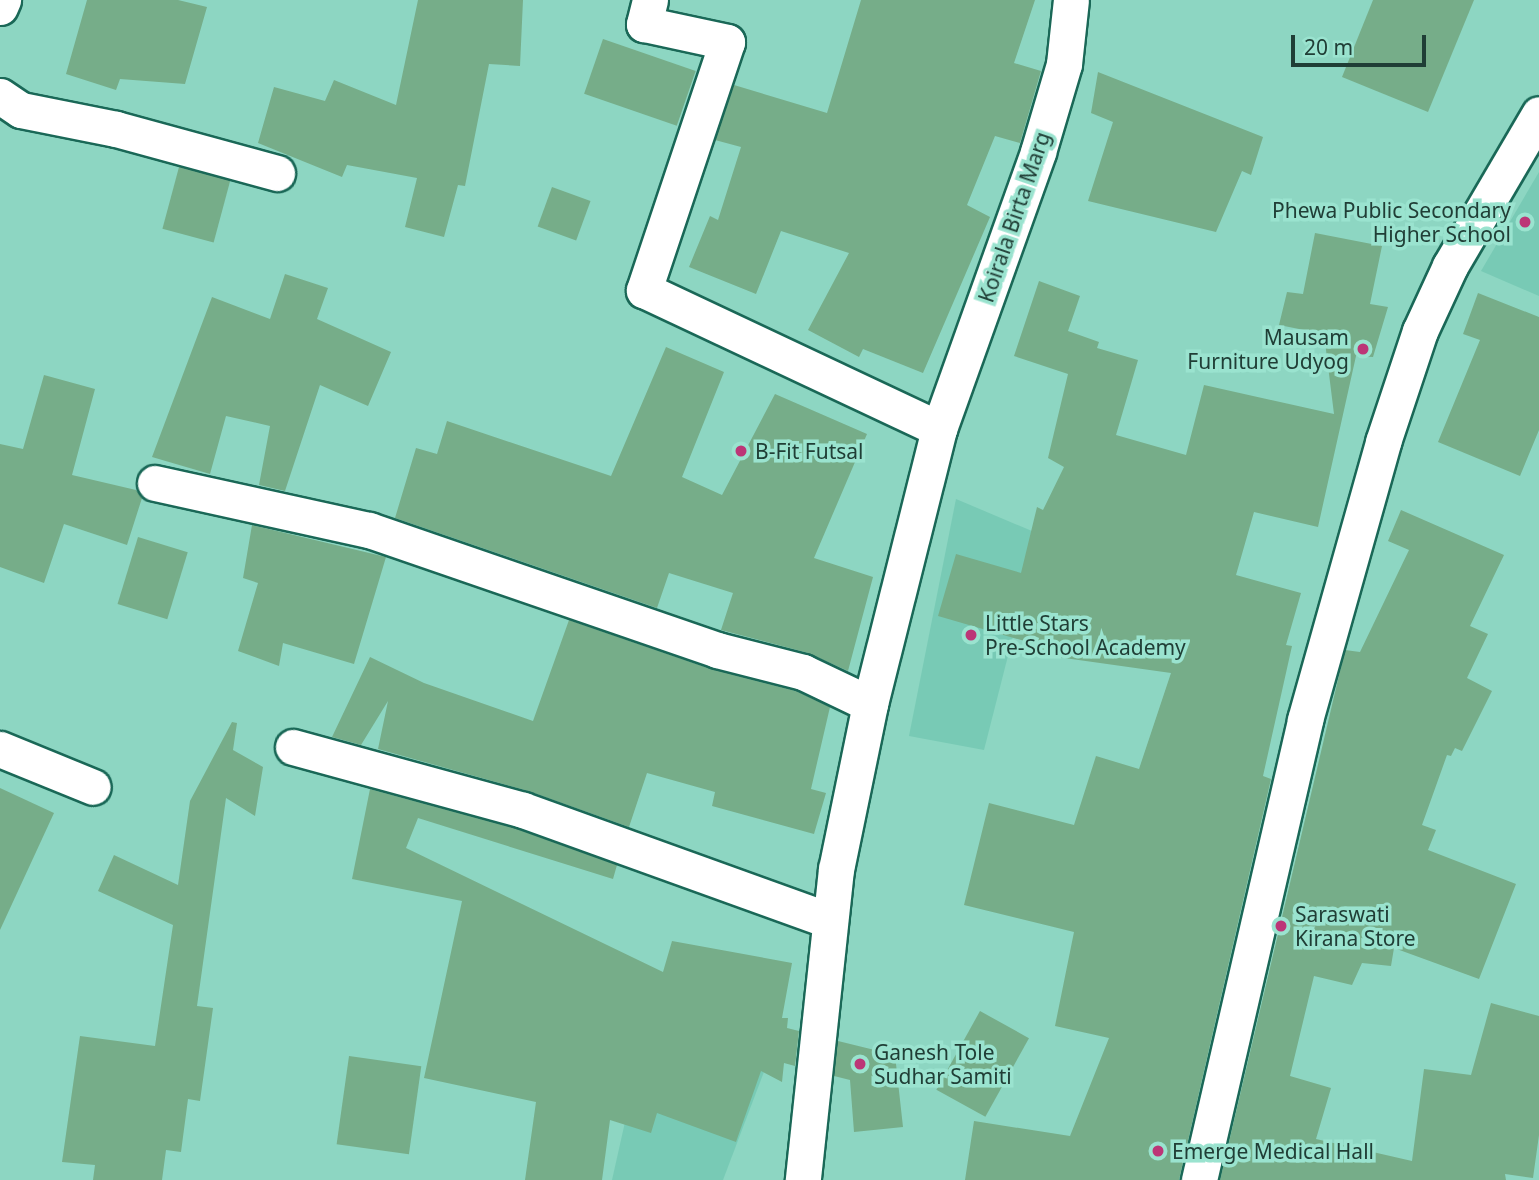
<!DOCTYPE html>
<html>
<head>
<meta charset="utf-8">
<style>
	body { margin:0 }
	#map { position:relative; width:1539px; height:1180px; overflow:hidden; background:#8dd6c2; font-family:"Noto Sans",sans-serif }
	div>[style] { position:absolute }
	.built>* { inset:0; background:#78cab5 }
	.building>* { inset:0; background:#76ad89; transform-origin:0 0 }
	.roads { filter:drop-shadow(2px 0 #1a6857) drop-shadow(-2px 0 #1a6857) drop-shadow(0 2px #1a6857) drop-shadow(0 -2px #1a6857) }
	.minor>* { height:35px; margin:-17.5px; padding:0 17.5px; transform-origin:17.5px; border-radius:17.5px; background:#fff }
	.dots>* { width:19px; height:19px; translate:-50% -50%; box-sizing:border-box; border:4px solid #9ae3cf; border-radius:50% }
	span { translate:-50% -50%; white-space:nowrap; text-align:center; line-height:1.15; -webkit-text-stroke:7px #9ae3cf; paint-order:stroke }
	.poi-label { font-size:21px; color:#203e36 }
	.right { translate:-100% -50%; text-align:right }
	.left { translate:0 -50%; text-align:left }
	.street-label { font-size:21px; color:#203e36 }
	.scale { position:absolute; left:1291px; top:35px; width:135px; height:32px; box-sizing:border-box; border:4px solid #203e36; border-top:0; padding-left:9px; font-size:21px; line-height:24px; white-space:nowrap; color:#203e36; -webkit-text-stroke:5px #9ae3cf; paint-order:stroke }
</style>
</head>
<body>
<div id="map">
	<div class="built">
		<i style="clip-path:polygon(1539px 172px,1539px 296px,1481px 271px)"></i>
		<i style="clip-path:polygon(956px 499px,1039px 534px,984px 750px,909px 736px)"></i>
		<i style="clip-path:polygon(647px 1024px,765px 1069px,723px 1180px,612px 1180px)"></i>
	</div>
	<div class="building">
		<i style="clip-path:polygon(87px 0,178px 0,207px 7px,185px 84px,120px 79px,116px 90px,66px 74px)"></i>
		<i style="clip-path:polygon(418px 0,523px 0,520px 66px,489px 64px,465px 186px,458px 185px,444px 237px,405px 227px,417px 178px,347px 165px,342px 177px,258px 143px,274px 87px,325px 101px,334px 80px,396px 105px)"></i>
		<i style="clip-path:polygon(861px 0,1035px 0,1014px 63px,1041px 71px,1020px 143px,995px 136px,967px 205px,990px 217px,923px 373px,863px 349px,859px 357px,808px 330px,849px 253px,781px 231px,756px 294px,689px 267px,710px 216px,718px 220px,741px 147px,715px 140px,734px 85px,827px 113px)"></i>
		<i style="clip-path:polygon(1373px 0,1474px 0,1428px 112px,1342px 77px)"></i>
		<i style="left:603px;top:39px;width:98px;height:58px;rotate:19deg"></i>
		<i style="clip-path:polygon(1098px 72px,1263px 137px,1251px 175px,1242px 171px,1216px 232px,1088px 201px,1113px 122px,1091px 113px)"></i>
		<i style="left:179px;top:167px;width:53px;height:64px;rotate:15deg"></i>
		<i style="left:552px;top:187px;width:41px;height:42px;rotate:20deg"></i>
		<i style="clip-path:polygon(1315px 233px,1382px 246px,1370px 304px,1388px 307px,1373px 357px,1356px 356px,1318px 527px,1254px 512px,1236px 575px,1301px 593px,1286px 645px,1292px 646px,1263px 776px,1271px 779px,1179px 1180px,965px 1180px,974px 1121px,1070px 1136px,1109px 1038px,1055px 1026px,1074px 932px,964px 905px,989px 803px,1074px 825px,1096px 756px,1139px 769px,1171px 673px,1036px 654px,1038px 645px,938px 616px,956px 554px,1021px 573px,1037px 507px,1043px 510px,1064px 467px,1048px 458px,1068px 374px,1014px 356px,1039px 281px,1080px 296px,1068px 331px,1099px 342px,1097px 348px,1138px 360px,1116px 435px,1186px 455px,1204px 385px,1334px 414px,1324px 334px,1279px 325px,1287px 292px,1303px 294px)"></i>
		<i style="clip-path:polygon(285px 274px,328px 288px,317px 319px,391px 352px,368px 406px,320px 385px,285px 491px,259px 485px,270px 426px,226px 416px,210px 474px,152px 457px,212px 297px,270px 319px)"></i>
		<i style="clip-path:polygon(1478px 293px,1539px 317px,1539px 430px,1520px 476px,1438px 442px,1480px 340px,1463px 334px)"></i>
		<i style="clip-path:polygon(666px 347px,724px 372px,682px 477px,722px 495px,775px 394px,867px 434px,814px 558px,873px 577px,848px 671px,808px 653px,721px 630px,733px 593px,669px 573px,657px 608px,395px 518px,416px 448px,437px 454px,447px 421px,611px 476px)"></i>
		<i style="clip-path:polygon(44px 375px,95px 389px,72px 475px,136px 490px,142px 498px,127px 545px,64px 524px,44px 583px,0 567px,0 444px,23px 449px)"></i>
		<i style="clip-path:polygon(1401px 510px,1504px 555px,1470px 626px,1488px 634px,1467px 678px,1492px 691px,1462px 751px,1455px 748px,1451px 756px,1447px 755px,1422px 825px,1436px 830px,1428px 850px,1516px 884px,1479px 979px,1394px 948px,1391px 966px,1362px 963px,1352px 985px,1314px 976px,1290px 1076px,1331px 1088px,1316px 1139px,1412px 1161px,1424px 1069px,1471px 1075px,1491px 1003px,1539px 1016px,1539px 1135px,1533px 1178px,1505px 1174px,1506px 1180px,1220px 1180px,1345px 650px,1360px 652px,1409px 550px,1388px 541px)"></i>
		<i style="clip-path:polygon(252px 525px,386px 557px,354px 664px,283px 643px,279px 666px,238px 651px,258px 583px,243px 578px)"></i>
		<i style="left:138px;top:537px;width:52px;height:70px;rotate:17deg"></i>
		<i style="clip-path:polygon(569px 620px,711px 669px,796px 691px,830px 707px,811px 789px,826px 793px,814px 834px,712px 806px,715px 792px,647px 773px,629px 827px,528px 791px,378px 749px,388px 701px,361px 745px,332px 737px,370px 657px,424px 683px,533px 721px)"></i>
		<i style="clip-path:polygon(232px 722px,237px 723px,233px 750px,263px 767px,255px 816px,226px 798px,197px 1006px,213px 1008px,200px 1101px,188px 1099px,181px 1152px,166px 1150px,162px 1180px,93px 1180px,95px 1165px,62px 1162px,80px 1036px,155px 1046px,173px 925px,98px 891px,114px 855px,178px 885px,190px 801px)"></i>
		<i style="clip-path:polygon(0 788px,54px 813px,0 930px)"></i>
		<i style="clip-path:polygon(370px 789px,517px 829px,617px 865px,613px 879px,418px 818px,406px 848px,663px 972px,672px 941px,792px 963px,782px 1018px,788px 1018px,787px 1028px,799px 1031px,795px 1066px,784px 1063px,782px 1082px,761px 1071px,736px 1142px,657px 1113px,651px 1133px,610px 1120px,602px 1180px,525px 1180px,536px 1102px,424px 1078px,462px 901px,352px 879px)"></i>
		<i style="left:980px;top:1011px;width:56px;height:90px;rotate:29deg"></i>
		<i style="clip-path:polygon(838px 1041px,895px 1055px,903px 1127px,854px 1132px,850px 1080px,834px 1076px)"></i>
		<i style="left:349px;top:1056px;width:73px;height:89px;rotate:8deg"></i>
	</div>
	<div class="roads">
		<div class="minor">
			<i style="left:650px;top:0;width:25px;rotate:104deg"></i>
			<i style="left:644px;top:24px;width:85px;rotate:12.2deg"></i>
			<i style="left:727px;top:42px;width:262px;rotate:108.5deg"></i>
			<i style="left:644px;top:290px;width:326px;rotate:25.2deg"></i>
			<i style="left:939px;top:429px;width:284px;rotate:104.1deg"></i>
			<i style="left:870px;top:704px;width:168px;rotate:101.6deg"></i>
			<i style="left:836px;top:869px;width:313px;rotate:96.1deg"></i>
			<i style="left:0;top:7px;width:8px;rotate:-67deg"></i>
			<i style="left:0;top:96px;width:25px;rotate:34deg"></i>
			<i style="left:21px;top:110px;width:97px;rotate:11.3deg"></i>
			<i style="left:116px;top:129px;width:167px;rotate:15.3deg"></i>
			<i style="left:939px;top:429px;width:294px;rotate:-70.3deg"></i>
			<i style="left:1038px;top:152px;width:92px;rotate:-73.5deg"></i>
			<i style="left:1064px;top:64px;width:64px;rotate:-83.8deg"></i>
			<i style="left:155px;top:483px;width:219px;rotate:12.4deg"></i>
			<i style="left:369px;top:530px;width:368px;rotate:19deg"></i>
			<i style="left:717px;top:650px;width:89px;rotate:14.3deg"></i>
			<i style="left:803px;top:672px;width:74px;rotate:25.5deg"></i>
			<i style="left:293px;top:747px;width:238px;rotate:15.3deg"></i>
			<i style="left:523px;top:810px;width:324px;rotate:19.8deg"></i>
			<i style="left:0;top:749px;width:100px;rotate:22.2deg"></i>
			<i style="left:1199px;top:1180px;width:472px;rotate:-77deg"></i>
			<i style="left:1305px;top:720px;width:289px;rotate:-74.3deg"></i>
			<i style="left:1383px;top:442px;width:117px;rotate:-71.6deg"></i>
			<i style="left:1420px;top:331px;width:72px;rotate:-65.2deg"></i>
			<i style="left:1450px;top:266px;width:176px;rotate:-59.6deg"></i>
		</div>
	</div>
	<div class="dots">
		<i style="left:1525px;top:222px;background:#bc3677"></i>
		<i style="left:1363px;top:349px;background:#bc3677"></i>
		<i style="left:741px;top:451px;background:#bc3677"></i>
		<i style="left:971px;top:635px;background:#bc3677"></i>
		<i style="left:1281px;top:926px;background:#bc3677"></i>
		<i style="left:860px;top:1064px;background:#bc3677"></i>
		<i style="left:1158px;top:1151px;background:#bc3677"></i>
	</div>
	<div class="poi-label">
		<span class="right" style="left:1511px;top:222px">Phewa Public Secondary<br>Higher School</span>
		<span class="right" style="left:1349px;top:349px">Mausam<br>Furniture Udyog</span>
		<span class="left" style="left:755px;top:451px">B-Fit Futsal</span>
		<span class="left" style="left:985px;top:635px">Little Stars<br>Pre-School Academy</span>
		<span class="left" style="left:1295px;top:926px">Saraswati<br>Kirana Store</span>
		<span class="left" style="left:874px;top:1064px">Ganesh Tole<br>Sudhar Samiti</span>
		<span class="left" style="left:1172px;top:1151px">Emerge Medical Hall</span>
	</div>
	<div class="street-label">
		<span style="left:1014px;top:217px;rotate:-71deg">Koirala Birta Marg</span>
	</div>
	<div class="scale">20 m</div>
</div>
</body>
</html>
